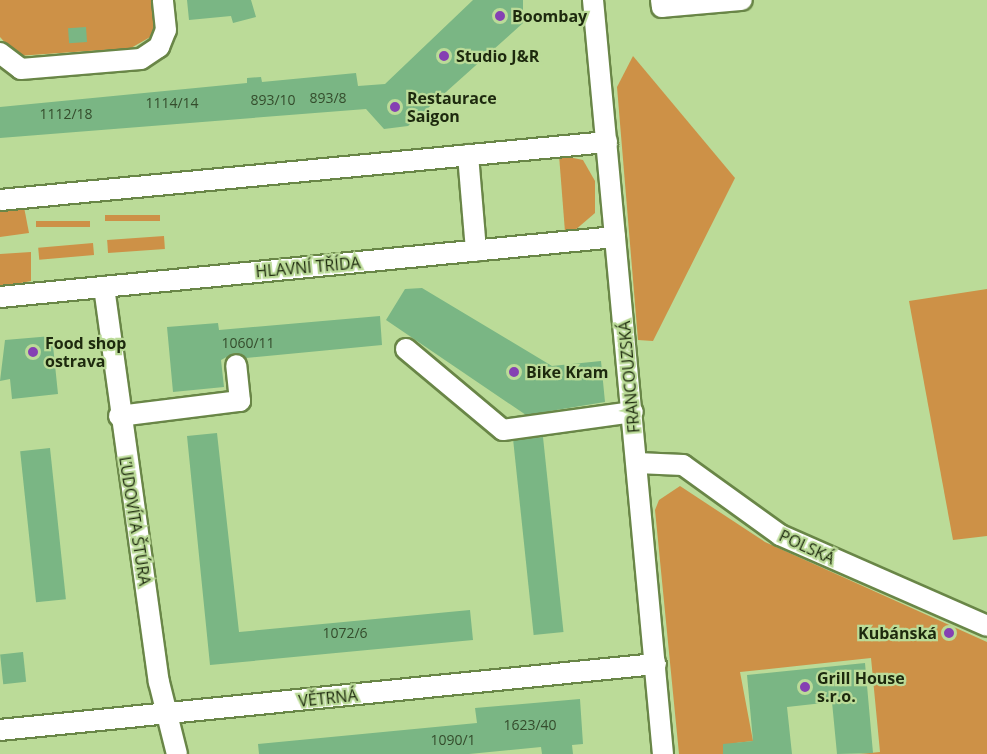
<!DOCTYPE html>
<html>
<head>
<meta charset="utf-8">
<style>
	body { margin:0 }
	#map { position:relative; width:987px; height:754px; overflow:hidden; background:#bbdb98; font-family:"Open Sans",sans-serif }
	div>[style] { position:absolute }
	.green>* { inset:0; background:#cd9147; transform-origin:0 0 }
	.building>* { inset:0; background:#7ab684; transform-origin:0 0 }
	.roads { filter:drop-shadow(2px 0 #698647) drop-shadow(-2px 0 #698647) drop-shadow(0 2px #698647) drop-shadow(0 -2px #698647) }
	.minor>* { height:20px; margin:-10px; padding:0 10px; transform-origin:10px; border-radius:10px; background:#fff }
	.dots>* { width:16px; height:16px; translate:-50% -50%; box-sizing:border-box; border:3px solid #bbdb98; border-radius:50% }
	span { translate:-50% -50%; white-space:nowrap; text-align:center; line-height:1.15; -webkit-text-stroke:4.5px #bbdb98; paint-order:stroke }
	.number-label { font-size:14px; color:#344c2c }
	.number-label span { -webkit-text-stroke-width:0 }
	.poi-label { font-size:16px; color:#1d290e; font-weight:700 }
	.left { translate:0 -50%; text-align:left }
	.right { translate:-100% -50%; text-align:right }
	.street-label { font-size:16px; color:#1d290e }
</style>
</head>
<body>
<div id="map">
	<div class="green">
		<i style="clip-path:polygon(0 0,155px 0,156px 19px,152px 36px,131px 48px,17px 56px,0 37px)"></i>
		<i style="clip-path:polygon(633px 56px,735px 178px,653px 341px,638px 340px,617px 87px)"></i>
		<i style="clip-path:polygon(559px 155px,583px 160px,595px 181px,595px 213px,574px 231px,565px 232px)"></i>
		<i style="clip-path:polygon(24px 207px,29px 233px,0 237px,0 209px)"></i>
		<i style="left:160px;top:215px;width:6px;height:55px;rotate:90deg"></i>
		<i style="left:90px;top:221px;width:6px;height:54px;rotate:90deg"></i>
		<i style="left:164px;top:236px;width:13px;height:57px;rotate:86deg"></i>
		<i style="left:93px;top:243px;width:12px;height:55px;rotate:85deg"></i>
		<i style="clip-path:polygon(31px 252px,31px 281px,0 287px,0 254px)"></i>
		<i style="clip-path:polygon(987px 289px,987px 536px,953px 540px,909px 301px)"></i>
		<i style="clip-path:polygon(680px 486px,765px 542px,987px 642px,987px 754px,859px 754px,880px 752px,871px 658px,740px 672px,753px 741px,736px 743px,737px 754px,679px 754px,655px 510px,659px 500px)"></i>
	</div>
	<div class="building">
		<i style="clip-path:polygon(187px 0,251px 0,256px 17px,233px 23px,231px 16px,189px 20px)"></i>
		<i style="clip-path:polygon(473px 0,523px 0,523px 23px,408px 126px,384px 129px,366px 109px,0 138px,0 107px,247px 83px,247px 78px,261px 77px,262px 82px,356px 73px,358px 86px,385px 84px)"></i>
		<i style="left:86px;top:27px;width:15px;height:18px;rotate:86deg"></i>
		<i style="clip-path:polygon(422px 288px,552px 366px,601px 361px,605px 402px,526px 415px,386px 320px,405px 289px)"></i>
		<i style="clip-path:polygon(380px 316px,382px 345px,246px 358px,234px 353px,221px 360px,224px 387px,173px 392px,167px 327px,218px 323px,219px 330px)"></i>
		<i style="clip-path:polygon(52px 336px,58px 394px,12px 399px,10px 379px,0 381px,5px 340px)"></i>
		<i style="clip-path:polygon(217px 433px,239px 632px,470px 610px,473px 640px,210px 665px,187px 436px)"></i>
		<i style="left:543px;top:437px;width:196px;height:30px;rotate:84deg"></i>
		<i style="left:50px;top:448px;width:152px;height:30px;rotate:84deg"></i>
		<i style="left:23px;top:652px;width:30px;height:23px;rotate:84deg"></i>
		<i style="clip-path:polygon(865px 663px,873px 753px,837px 754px,832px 702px,787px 707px,792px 754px,723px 754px,723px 744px,753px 741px,747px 675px)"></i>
		<i style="clip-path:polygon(580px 699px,583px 744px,572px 745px,573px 754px,542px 754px,541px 747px,469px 754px,259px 754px,258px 744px,477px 723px,475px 708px)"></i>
	</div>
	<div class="roads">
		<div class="minor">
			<i style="left:593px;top:0;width:757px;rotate:84.7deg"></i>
			<i style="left:661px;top:0;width:7px;rotate:82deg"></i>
			<i style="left:662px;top:7px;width:80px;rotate:-5deg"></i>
			<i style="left:0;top:53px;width:26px;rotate:37deg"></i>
			<i style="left:21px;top:69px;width:120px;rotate:-4.8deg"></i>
			<i style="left:141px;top:59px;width:22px;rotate:-34deg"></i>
			<i style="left:159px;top:47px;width:18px;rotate:-68deg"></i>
			<i style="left:166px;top:30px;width:30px;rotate:-96deg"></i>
			<i style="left:468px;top:155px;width:96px;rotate:85.2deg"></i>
			<i style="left:0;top:200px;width:610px;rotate:-5.46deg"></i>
			<i style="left:104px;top:287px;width:399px;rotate:82.1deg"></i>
			<i style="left:159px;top:682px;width:74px;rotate:76deg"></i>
			<i style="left:0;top:297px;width:618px;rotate:-5.57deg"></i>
			<i style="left:406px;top:349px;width:126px;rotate:39.9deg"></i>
			<i style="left:503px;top:430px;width:131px;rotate:-7.9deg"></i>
			<i style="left:119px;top:416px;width:122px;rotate:-7.1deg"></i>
			<i style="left:240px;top:401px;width:36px;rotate:-96deg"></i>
			<i style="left:637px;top:463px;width:46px;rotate:2.5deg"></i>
			<i style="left:683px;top:465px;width:120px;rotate:35.8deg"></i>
			<i style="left:780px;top:535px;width:226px;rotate:23.7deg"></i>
			<i style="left:0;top:730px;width:659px;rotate:-5.75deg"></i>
		</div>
	</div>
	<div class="dots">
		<i style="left:500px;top:16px;background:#8540b3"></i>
		<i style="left:444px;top:56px;background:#8540b3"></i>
		<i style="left:395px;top:107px;background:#8540b3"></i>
		<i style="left:33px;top:352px;background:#8540b3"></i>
		<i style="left:514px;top:372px;background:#8540b3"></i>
		<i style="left:949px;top:633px;background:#8540b3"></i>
		<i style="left:805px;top:687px;background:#8540b3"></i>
	</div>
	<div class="number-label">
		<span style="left:328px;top:98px">893/8</span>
		<span style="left:273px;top:100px">893/10</span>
		<span style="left:172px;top:103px">1114/14</span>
		<span style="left:66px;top:114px">1112/18</span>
		<span style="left:248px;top:343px">1060/11</span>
		<span style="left:345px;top:633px">1072/6</span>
		<span style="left:530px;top:725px">1623/40</span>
		<span style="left:453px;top:740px">1090/1</span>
	</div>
	<div class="poi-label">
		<span class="left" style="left:512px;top:16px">Boombay</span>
		<span class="left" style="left:456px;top:56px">Studio J&amp;R</span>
		<span class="left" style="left:407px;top:107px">Restaurace<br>Saigon</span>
		<span class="left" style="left:45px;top:352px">Food shop<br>ostrava</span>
		<span class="left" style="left:526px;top:372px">Bike Kram</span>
		<span class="right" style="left:937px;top:633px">Kubánská</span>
		<span class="left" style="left:817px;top:687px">Grill House<br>s.r.o.</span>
	</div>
	<div class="street-label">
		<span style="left:308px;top:267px;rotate:-5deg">HLAVNÍ TŘÍDA</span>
		<span style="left:629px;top:377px;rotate:-95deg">FRANCOUZSKÁ</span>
		<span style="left:135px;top:521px;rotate:81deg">ĽUDOVÍTA ŠTÚRA</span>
		<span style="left:807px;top:547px;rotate:25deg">POLSKÁ</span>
		<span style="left:328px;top:698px;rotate:-6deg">VĚTRNÁ</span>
	</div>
</div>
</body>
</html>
